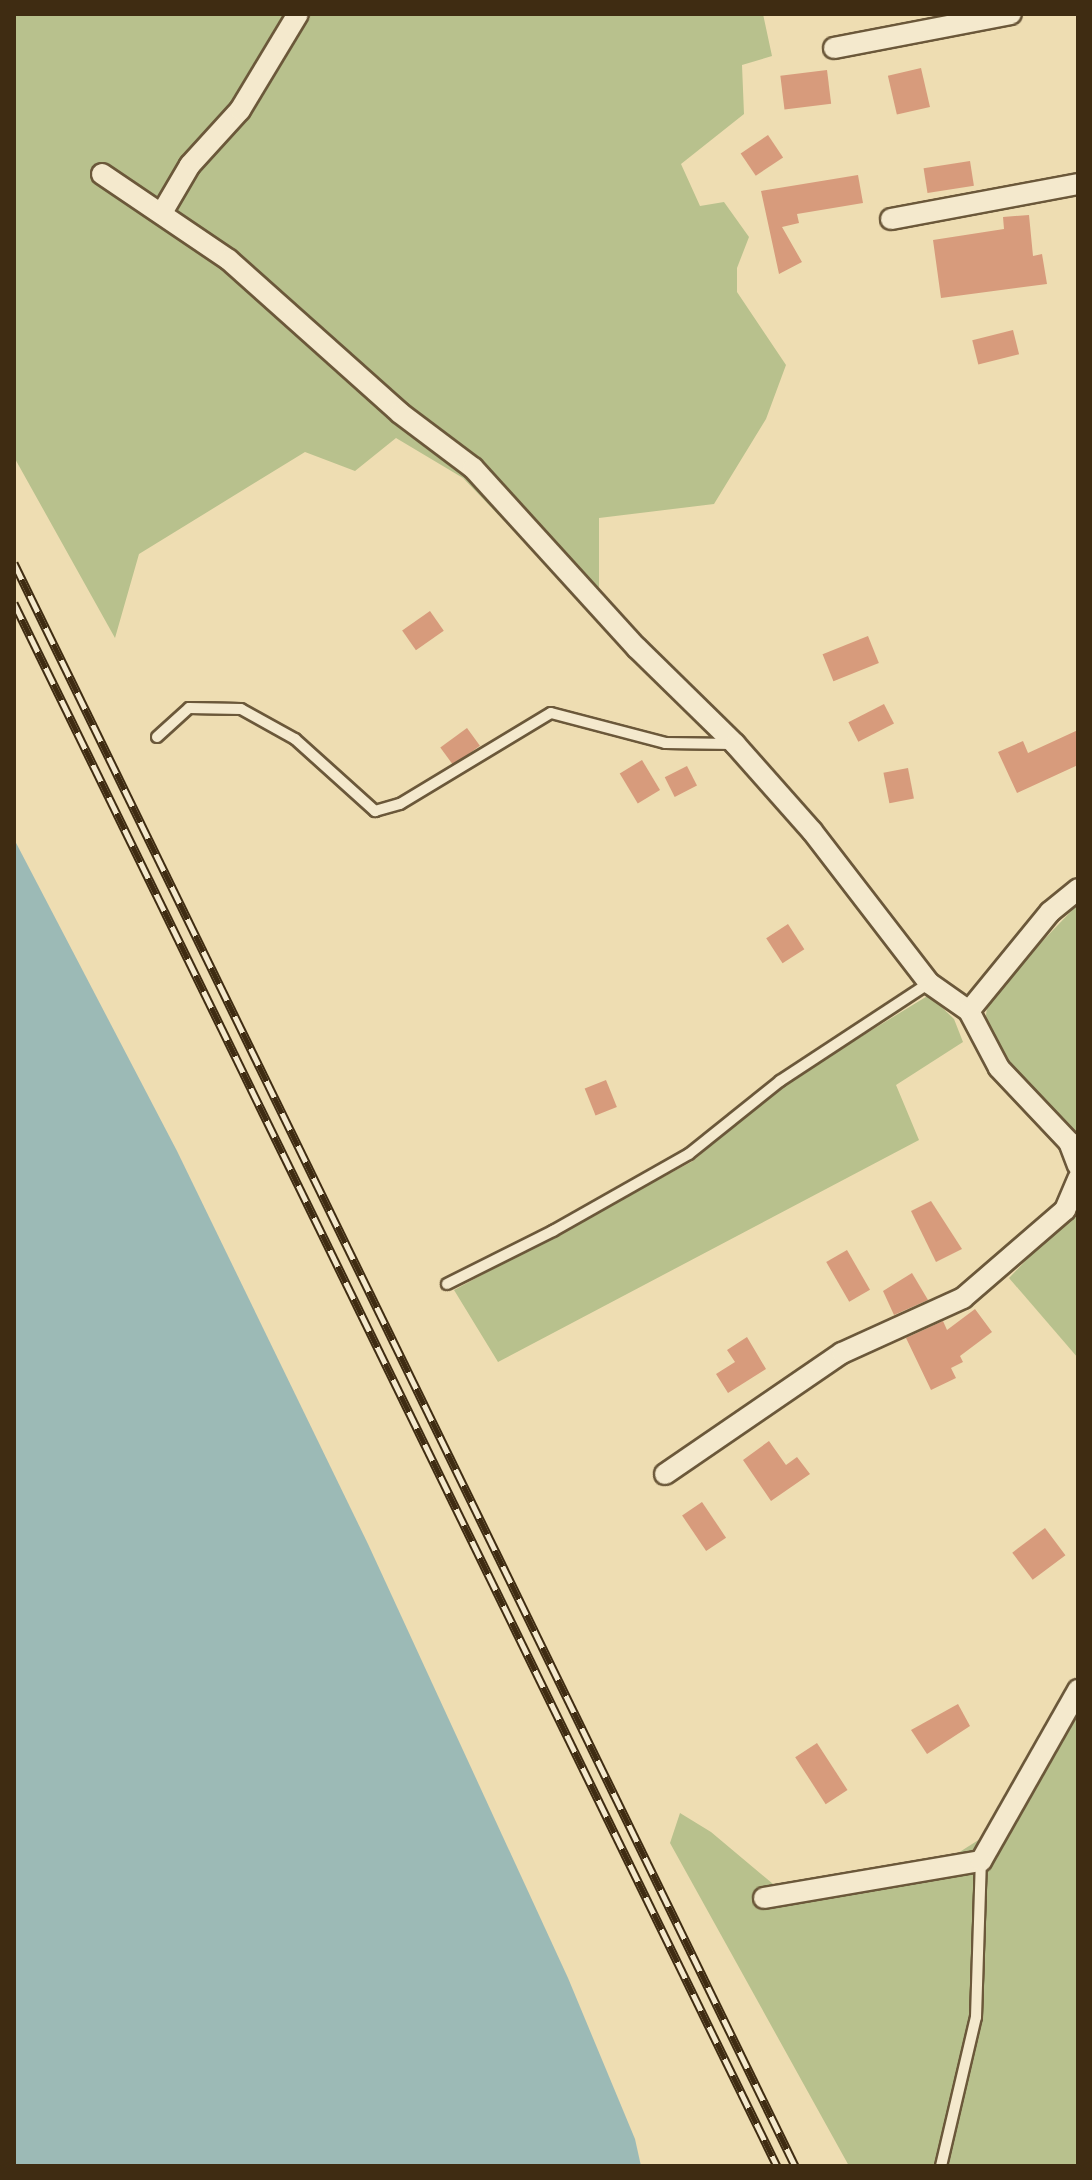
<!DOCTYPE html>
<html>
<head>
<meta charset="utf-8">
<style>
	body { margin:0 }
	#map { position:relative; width:1092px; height:2180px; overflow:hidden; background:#eeddb2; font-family:"Old Standard TT",serif }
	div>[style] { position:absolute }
	.green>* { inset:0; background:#b8c18d }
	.water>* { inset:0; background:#9cbab6 }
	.building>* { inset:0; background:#d79b7c; transform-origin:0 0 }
	.roads { filter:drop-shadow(2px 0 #6b583a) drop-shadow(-2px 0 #6b583a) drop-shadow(0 2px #6b583a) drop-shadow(0 -2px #6b583a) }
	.lane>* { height:10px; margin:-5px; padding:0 5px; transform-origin:5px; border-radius:5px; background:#f4e9cd }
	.street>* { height:20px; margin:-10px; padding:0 10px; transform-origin:10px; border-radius:10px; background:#f4e9cd }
	.rail>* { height:9px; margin-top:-4.5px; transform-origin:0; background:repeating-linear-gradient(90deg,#f4e9cd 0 18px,#3f2c12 0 36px); box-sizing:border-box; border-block:2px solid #3f2c12 }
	span { translate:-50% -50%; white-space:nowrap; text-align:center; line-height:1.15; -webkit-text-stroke:6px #f4e9cd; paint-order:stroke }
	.frame { position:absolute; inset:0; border:16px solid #3f2c12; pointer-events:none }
</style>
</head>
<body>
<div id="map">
	<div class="green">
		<i style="clip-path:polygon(14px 14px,763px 14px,772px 56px,742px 65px,744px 114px,681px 164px,700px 206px,724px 202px,749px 237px,737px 268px,737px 292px,786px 365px,766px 419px,714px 504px,599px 518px,599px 587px,579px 599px,463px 478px,396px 438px,355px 471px,305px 452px,139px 554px,115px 638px,14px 457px)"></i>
		<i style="clip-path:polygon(1078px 904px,1078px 1141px,1009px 1064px,990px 1038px,986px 1015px,988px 998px)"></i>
		<i style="clip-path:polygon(929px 995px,954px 1019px,963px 1042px,896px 1085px,919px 1140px,498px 1362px,454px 1290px,693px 1161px,782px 1085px)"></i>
		<i style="clip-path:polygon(1078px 1206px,1078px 1358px,1009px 1278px)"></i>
		<i style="clip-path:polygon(1078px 1708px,1078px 2166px,849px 2166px,670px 1843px,680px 1813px,711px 1832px,779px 1889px,958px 1853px,980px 1839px,1003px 1846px)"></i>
	</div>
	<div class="water">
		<i style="clip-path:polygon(14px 839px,177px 1151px,368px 1544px,568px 1978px,635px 2139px,641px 2166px,14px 2166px)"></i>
	</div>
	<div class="building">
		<i style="left:921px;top:68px;width:40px;height:34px;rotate:77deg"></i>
		<i style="left:827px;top:70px;width:34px;height:47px;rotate:83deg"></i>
		<i style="left:768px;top:135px;width:27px;height:33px;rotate:56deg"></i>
		<i style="left:970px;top:161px;width:25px;height:47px;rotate:81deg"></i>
		<i style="clip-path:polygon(858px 175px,863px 203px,797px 214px,799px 223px,782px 227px,802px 262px,779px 274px,761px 191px)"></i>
		<i style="clip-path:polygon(1029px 215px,1033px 256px,1042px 254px,1047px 284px,941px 298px,933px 240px,1004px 229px,1003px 217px)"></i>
		<i style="left:1013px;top:330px;width:25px;height:42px;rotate:76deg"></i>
		<i style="left:430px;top:611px;width:24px;height:34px;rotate:55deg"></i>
		<i style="left:868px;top:636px;width:29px;height:49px;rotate:68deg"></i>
		<i style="left:884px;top:704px;width:22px;height:40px;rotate:63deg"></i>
		<i style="left:467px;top:728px;width:22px;height:33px;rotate:54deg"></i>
		<i style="clip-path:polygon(1078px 730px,1078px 765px,1017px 793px,998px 752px,1023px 741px,1028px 753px)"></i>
		<i style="left:642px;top:760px;width:35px;height:26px;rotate:59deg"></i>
		<i style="left:687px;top:766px;width:22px;height:25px;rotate:63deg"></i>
		<i style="left:908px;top:768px;width:31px;height:25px;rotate:79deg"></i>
		<i style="left:788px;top:924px;width:30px;height:26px;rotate:57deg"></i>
		<i style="left:606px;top:1080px;width:29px;height:23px;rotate:68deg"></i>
		<i style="clip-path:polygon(931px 1201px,962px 1249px,936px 1262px,911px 1211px)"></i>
		<i style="left:847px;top:1250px;width:46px;height:24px;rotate:60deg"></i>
		<i style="clip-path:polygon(912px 1273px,928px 1300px,894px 1315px,883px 1291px)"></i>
		<i style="clip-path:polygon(975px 1309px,992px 1332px,960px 1356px,963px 1362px,951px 1368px,956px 1378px,931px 1390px,906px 1338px,943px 1321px,947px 1330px)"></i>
		<i style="clip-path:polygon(747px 1337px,766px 1369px,728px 1393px,716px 1374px,735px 1362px,727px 1350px)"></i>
		<i style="clip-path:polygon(769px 1441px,786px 1465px,797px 1457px,810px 1474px,771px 1501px,743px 1460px)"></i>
		<i style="left:702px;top:1502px;width:43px;height:24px;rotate:56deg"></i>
		<i style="left:1045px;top:1528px;width:34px;height:41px;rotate:53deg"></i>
		<i style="clip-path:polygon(958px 1704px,970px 1726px,927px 1754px,911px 1730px)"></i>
		<i style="left:817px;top:1743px;width:56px;height:26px;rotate:57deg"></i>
	</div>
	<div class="roads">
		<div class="lane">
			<i style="left:157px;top:737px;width:43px;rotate:-42.2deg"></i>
			<i style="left:189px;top:708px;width:52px;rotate:1.1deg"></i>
			<i style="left:241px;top:709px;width:62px;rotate:29.1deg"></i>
			<i style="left:295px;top:739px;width:108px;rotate:42deg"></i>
			<i style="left:375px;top:811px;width:26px;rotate:-16deg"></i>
			<i style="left:400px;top:804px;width:176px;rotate:-31.1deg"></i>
			<i style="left:551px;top:713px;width:118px;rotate:14.7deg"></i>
			<i style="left:665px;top:743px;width:68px;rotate:0.8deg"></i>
			<i style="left:447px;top:1284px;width:119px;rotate:-26.6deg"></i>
			<i style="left:553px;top:1231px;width:156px;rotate:-29.5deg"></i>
			<i style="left:689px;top:1154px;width:117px;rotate:-38.7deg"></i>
			<i style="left:780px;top:1081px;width:178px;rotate:-33.3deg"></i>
			<i style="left:941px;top:2166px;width:153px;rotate:-76.8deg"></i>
			<i style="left:976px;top:2017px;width:156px;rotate:-88.2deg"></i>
		</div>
		<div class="street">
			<i style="left:834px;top:48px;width:180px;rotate:-10.9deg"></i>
			<i style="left:102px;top:174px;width:153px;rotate:34.1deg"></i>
			<i style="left:229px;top:260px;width:229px;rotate:41.8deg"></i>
			<i style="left:400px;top:413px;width:91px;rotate:37deg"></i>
			<i style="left:473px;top:468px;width:244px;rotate:47.7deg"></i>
			<i style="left:637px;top:648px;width:137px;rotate:44.4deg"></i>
			<i style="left:735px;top:744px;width:116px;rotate:48.5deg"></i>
			<i style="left:812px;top:831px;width:192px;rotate:52.4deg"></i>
			<i style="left:929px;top:983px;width:49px;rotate:35deg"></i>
			<i style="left:969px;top:1011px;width:64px;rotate:62.2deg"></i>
			<i style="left:999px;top:1068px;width:102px;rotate:46.6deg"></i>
			<i style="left:1069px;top:1142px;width:25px;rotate:69deg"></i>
			<i style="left:163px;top:211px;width:53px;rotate:-59.6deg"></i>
			<i style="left:190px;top:165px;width:74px;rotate:-47.7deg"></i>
			<i style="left:240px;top:110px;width:112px;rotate:-58.9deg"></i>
			<i style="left:891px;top:219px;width:190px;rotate:-10.6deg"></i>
			<i style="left:969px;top:1011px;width:128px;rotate:-50.7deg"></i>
			<i style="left:1050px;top:912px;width:36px;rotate:-39deg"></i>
			<i style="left:665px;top:1474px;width:214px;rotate:-34.4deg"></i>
			<i style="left:842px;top:1353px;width:133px;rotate:-24.4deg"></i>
			<i style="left:963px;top:1298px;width:135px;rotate:-40.8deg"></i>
			<i style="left:1065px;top:1210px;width:34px;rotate:-67deg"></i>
			<i style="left:764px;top:1898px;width:220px;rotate:-9.7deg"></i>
			<i style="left:981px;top:1861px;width:197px;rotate:-60.4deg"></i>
		</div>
	</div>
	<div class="rail">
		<i style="left:14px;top:563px;width:1783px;rotate:64.02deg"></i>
		<i style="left:14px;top:603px;width:1739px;rotate:63.98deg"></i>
	</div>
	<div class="frame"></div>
</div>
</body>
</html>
